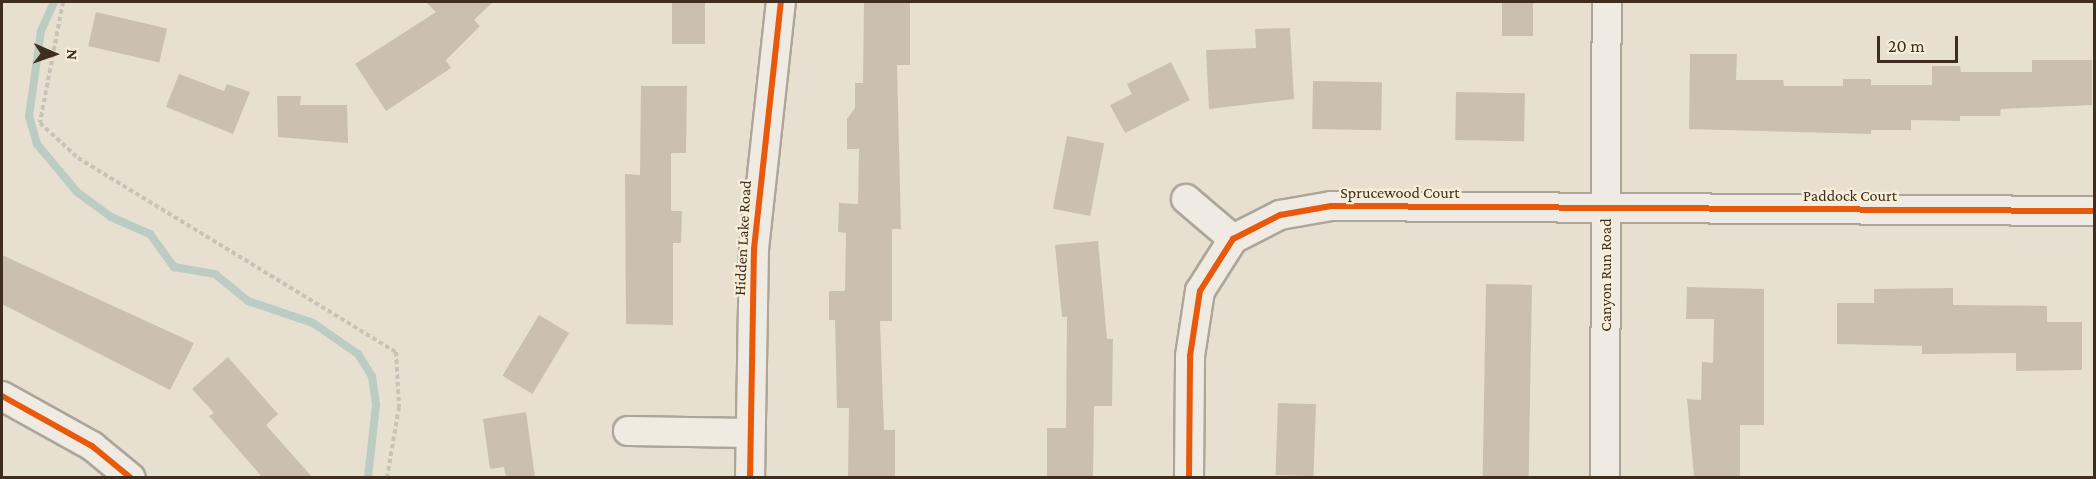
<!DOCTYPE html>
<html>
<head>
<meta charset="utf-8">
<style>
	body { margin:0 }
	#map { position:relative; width:2096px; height:479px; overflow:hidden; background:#e7e0d1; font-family:"Crimson Pro",serif }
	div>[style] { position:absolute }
	.stream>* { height:8px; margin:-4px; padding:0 4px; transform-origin:4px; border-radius:4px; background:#bcccc2 }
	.building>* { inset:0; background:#cbbfb2; transform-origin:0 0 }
	.path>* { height:4px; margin-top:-2px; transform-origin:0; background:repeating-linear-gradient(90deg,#c8c2b9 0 4.5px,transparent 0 7.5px) }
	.roads { filter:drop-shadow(2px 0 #ada599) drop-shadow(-2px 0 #ada599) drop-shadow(0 2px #ada599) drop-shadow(0 -2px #ada599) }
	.minor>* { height:28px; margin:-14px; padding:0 14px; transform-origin:14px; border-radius:14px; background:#efebe3 }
	.cycleway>* { height:6px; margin:-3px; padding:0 3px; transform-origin:3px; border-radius:3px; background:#e8590c }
	span { translate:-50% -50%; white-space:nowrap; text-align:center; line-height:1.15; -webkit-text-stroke:4.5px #f7eed8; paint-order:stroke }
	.street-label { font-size:16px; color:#3d2e20 }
	.frame { position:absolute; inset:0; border:3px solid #3d2e20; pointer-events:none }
	.north { position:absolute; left:24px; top:24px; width:60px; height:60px; -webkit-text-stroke:4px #f7eed8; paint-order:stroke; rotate:92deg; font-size:16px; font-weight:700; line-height:24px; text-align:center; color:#3d2e20 }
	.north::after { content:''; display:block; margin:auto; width:21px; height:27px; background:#3d2e20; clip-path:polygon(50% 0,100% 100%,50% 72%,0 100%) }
	.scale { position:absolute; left:1877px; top:36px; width:81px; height:27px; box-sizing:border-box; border:3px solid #3d2e20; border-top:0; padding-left:8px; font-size:18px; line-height:21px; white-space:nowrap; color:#3d2e20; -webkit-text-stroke:4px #f7eed8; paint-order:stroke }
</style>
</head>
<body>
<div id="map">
	<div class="stream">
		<i style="left:54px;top:2px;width:32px;rotate:114deg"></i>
		<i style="left:41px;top:31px;width:86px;rotate:98deg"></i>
		<i style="left:29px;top:116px;width:29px;rotate:74deg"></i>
		<i style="left:37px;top:144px;width:62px;rotate:50.2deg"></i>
		<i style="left:77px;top:192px;width:42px;rotate:36.3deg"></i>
		<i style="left:111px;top:217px;width:43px;rotate:23.6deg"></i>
		<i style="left:150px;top:234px;width:41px;rotate:54deg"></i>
		<i style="left:174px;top:267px;width:42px;rotate:9.7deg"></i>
		<i style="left:215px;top:274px;width:43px;rotate:39.3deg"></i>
		<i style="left:248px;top:301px;width:69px;rotate:18.7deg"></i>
		<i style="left:313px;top:323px;width:55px;rotate:34.6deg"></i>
		<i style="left:358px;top:354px;width:26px;rotate:58deg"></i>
		<i style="left:372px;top:376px;width:29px;rotate:82deg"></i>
		<i style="left:376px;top:405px;width:73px;rotate:96.3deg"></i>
	</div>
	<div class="building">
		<i style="clip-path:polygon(426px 2px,493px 2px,474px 20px,480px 26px,446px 60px,451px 68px,386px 111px,355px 64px,436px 12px)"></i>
		<i style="left:672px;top:2px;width:33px;height:42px"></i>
		<i style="clip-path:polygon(864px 2px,910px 2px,910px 65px,897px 65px,901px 229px,892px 229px,892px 321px,880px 321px,884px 430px,895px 430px,895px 477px,848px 477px,849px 408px,837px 408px,835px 320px,829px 320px,829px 291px,845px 291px,846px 233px,838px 232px,839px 203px,858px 204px,859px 149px,847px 149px,847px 119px,855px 108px,855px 83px,863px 83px)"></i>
		<i style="left:1502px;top:2px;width:31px;height:34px"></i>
		<i style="left:96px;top:12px;width:73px;height:35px;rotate:13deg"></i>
		<i style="clip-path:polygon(1290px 28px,1294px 99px,1209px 109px,1206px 50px,1256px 48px,1255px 29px)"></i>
		<i style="clip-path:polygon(1690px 54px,1737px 54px,1736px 80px,1783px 80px,1784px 86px,1843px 86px,1843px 79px,1871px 79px,1871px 85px,1932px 85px,1932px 66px,1960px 66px,1961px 72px,2032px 72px,2032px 60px,2092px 60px,2092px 105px,2001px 109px,2000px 116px,1960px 116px,1960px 121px,1911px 120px,1911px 130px,1871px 130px,1871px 134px,1689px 129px)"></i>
		<i style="clip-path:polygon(1171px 62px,1190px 100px,1125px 133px,1110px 105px,1132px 94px,1127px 84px)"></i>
		<i style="clip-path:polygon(179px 74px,224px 91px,227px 84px,250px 92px,233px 134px,166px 107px)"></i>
		<i style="left:1313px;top:81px;width:69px;height:48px;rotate:1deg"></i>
		<i style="clip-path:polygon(641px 86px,687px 86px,686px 153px,671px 153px,671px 211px,682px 211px,681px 243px,673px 243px,673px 325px,626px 324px,625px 174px,640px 175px)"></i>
		<i style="left:1456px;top:92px;width:69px;height:48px;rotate:1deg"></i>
		<i style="clip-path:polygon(277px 96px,301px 96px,300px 105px,347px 105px,348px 143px,278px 137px)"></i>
		<i style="left:1067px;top:136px;width:38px;height:74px;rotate:11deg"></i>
		<i style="clip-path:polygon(1098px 241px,1107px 339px,1113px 339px,1112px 406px,1094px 406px,1093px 477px,1047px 477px,1047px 428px,1066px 428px,1067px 317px,1062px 317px,1055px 245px)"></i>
		<i style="clip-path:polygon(2px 255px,194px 343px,170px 390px,2px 304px)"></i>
		<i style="left:1486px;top:284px;width:46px;height:193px;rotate:1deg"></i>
		<i style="clip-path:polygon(1687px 287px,1764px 289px,1764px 425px,1740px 425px,1740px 477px,1694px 477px,1687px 399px,1701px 400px,1702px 362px,1713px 363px,1714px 319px,1686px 319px)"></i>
		<i style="clip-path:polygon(1953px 288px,1953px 305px,2047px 306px,2047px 322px,2082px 322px,2082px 370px,2016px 371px,2016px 353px,1922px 354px,1922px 346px,1837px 344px,1837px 303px,1874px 303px,1874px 289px)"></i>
		<i style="left:539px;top:315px;width:35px;height:71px;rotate:31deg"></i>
		<i style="clip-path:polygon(228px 357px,278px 414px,266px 425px,312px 477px,262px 477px,209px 416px,214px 413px,192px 389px)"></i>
		<i style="left:1278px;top:403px;width:38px;height:72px;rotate:2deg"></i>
		<i style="clip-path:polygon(526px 412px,535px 477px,506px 477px,504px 467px,490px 469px,483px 419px)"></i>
	</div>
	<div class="path">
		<i style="left:63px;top:2px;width:123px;rotate:100.8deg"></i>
		<i style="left:40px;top:123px;width:52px;rotate:42.6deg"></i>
		<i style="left:78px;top:158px;width:373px;rotate:31.4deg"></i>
		<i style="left:396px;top:352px;width:55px;rotate:86.9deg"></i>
		<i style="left:399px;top:407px;width:72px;rotate:99.6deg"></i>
	</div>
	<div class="roads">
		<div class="minor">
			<i style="left:1186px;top:199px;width:62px;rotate:40.4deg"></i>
			<i style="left:2px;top:396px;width:103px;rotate:29.1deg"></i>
			<i style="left:92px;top:446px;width:50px;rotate:39.4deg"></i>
			<i style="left:628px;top:431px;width:122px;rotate:0.9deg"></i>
			<i style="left:750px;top:478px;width:229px;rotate:-89deg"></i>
			<i style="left:754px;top:249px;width:248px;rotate:-83.8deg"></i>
			<i style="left:1189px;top:478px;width:122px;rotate:-89.5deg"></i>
			<i style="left:1190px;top:356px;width:66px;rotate:-81.3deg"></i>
			<i style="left:1200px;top:291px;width:62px;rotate:-57.6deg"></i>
			<i style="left:1233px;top:239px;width:53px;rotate:-27.1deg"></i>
			<i style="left:1280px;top:215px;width:52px;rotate:-10deg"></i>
			<i style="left:1331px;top:206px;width:763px;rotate:0.38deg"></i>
			<i style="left:1605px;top:478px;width:476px;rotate:-89.8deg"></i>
		</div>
	</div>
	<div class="cycleway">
		<i style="left:2px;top:396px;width:103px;rotate:29.1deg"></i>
		<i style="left:92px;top:446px;width:50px;rotate:39.4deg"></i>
		<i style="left:750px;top:478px;width:229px;rotate:-89deg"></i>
		<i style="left:754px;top:249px;width:248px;rotate:-83.8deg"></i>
		<i style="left:1189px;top:478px;width:122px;rotate:-89.5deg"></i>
		<i style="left:1190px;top:356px;width:66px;rotate:-81.3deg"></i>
		<i style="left:1200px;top:291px;width:62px;rotate:-57.6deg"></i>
		<i style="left:1233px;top:239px;width:53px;rotate:-27.1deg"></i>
		<i style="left:1280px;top:215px;width:52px;rotate:-10deg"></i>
		<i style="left:1331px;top:206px;width:763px;rotate:0.38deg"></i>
	</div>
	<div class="street-label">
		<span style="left:1400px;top:193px">Sprucewood Court</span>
		<span style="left:1850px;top:196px">Paddock Court</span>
		<span style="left:743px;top:238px;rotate:-87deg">Hidden Lake Road</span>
		<span style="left:1606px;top:275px;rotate:-90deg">Canyon Run Road</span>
	</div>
	<div class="frame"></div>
	<div class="north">N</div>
	<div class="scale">20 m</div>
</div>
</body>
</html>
